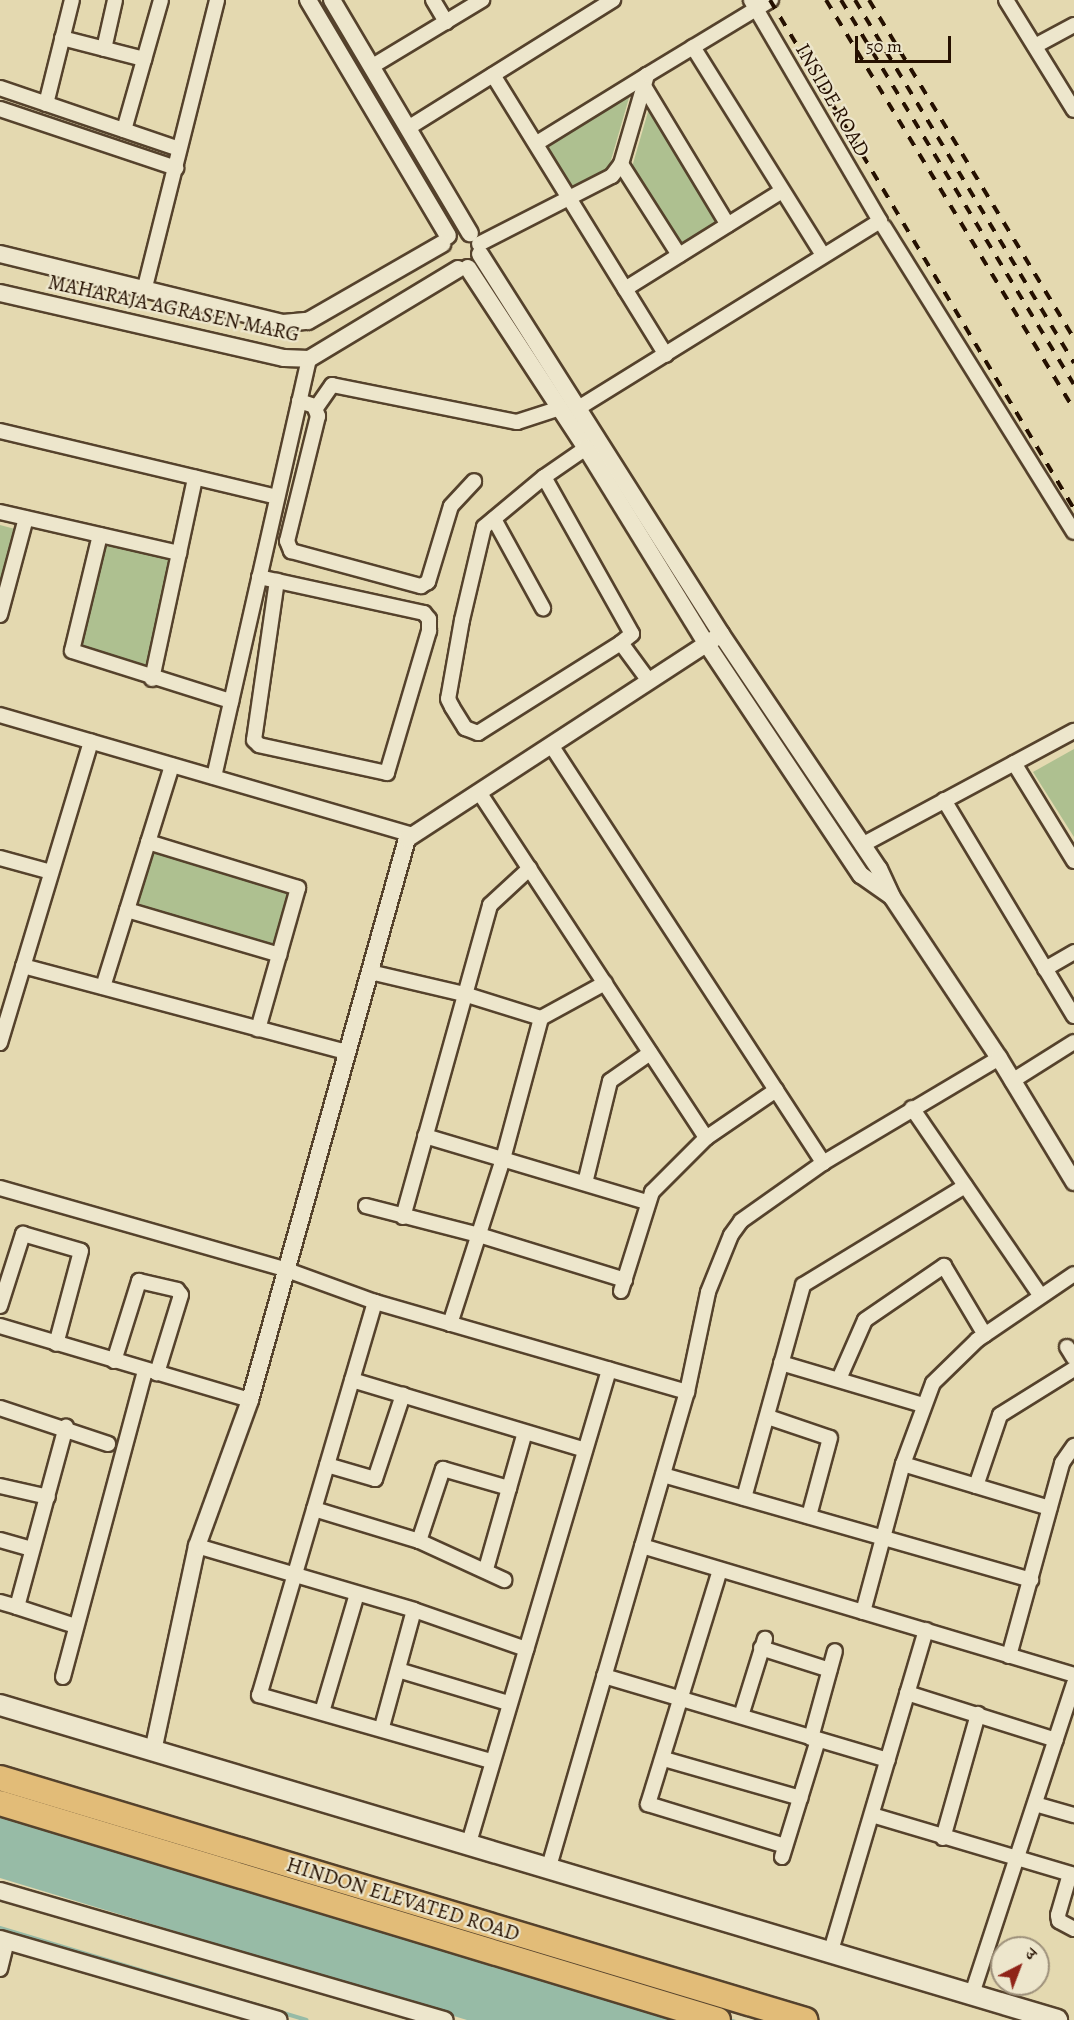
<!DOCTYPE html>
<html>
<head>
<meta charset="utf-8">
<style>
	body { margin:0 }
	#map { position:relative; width:1074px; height:2020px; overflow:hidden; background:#e4d9b0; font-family:Alegreya,"Noto Serif Devanagari",serif }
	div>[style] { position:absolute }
	.green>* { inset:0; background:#aec090; transform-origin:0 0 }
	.water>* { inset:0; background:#97bba6 }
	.stream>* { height:4px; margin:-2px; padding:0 2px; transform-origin:2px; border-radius:2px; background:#97bba6 }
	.roads { filter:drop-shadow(2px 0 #55422c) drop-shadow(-2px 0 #55422c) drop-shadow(0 2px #55422c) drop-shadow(0 -2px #55422c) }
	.minor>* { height:14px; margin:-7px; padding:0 7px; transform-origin:7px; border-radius:7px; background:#ede6cc }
	.tertiary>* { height:16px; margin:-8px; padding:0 8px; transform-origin:8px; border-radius:8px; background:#ede6cc }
	.secondary>* { height:20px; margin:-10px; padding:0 10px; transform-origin:10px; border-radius:10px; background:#ede6cc }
	.motorway>* { height:24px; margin:-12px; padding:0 12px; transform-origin:12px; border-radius:12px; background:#e2bc78 }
	.rail>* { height:4px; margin-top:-2px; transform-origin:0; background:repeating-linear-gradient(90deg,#251000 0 10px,transparent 0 20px) }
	span { translate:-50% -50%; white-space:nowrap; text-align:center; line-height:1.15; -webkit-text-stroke:4.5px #ede6cc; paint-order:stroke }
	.street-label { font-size:21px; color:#251000 }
	.north { position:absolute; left:990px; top:1936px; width:60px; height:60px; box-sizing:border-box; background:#ede6cc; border:2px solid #9d907a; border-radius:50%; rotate:42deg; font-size:16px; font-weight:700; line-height:24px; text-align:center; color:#251000 }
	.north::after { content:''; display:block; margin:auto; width:21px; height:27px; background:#8f2418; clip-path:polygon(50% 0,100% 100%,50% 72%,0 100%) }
	.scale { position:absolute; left:855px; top:36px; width:96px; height:27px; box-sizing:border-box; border:3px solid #251000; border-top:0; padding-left:8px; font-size:18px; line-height:21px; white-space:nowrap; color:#251000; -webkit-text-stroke:4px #ede6cc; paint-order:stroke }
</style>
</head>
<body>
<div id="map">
	<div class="green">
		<i style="clip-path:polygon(631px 91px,609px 167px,572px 190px,544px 146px)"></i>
		<i style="clip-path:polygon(650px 105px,720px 221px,680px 245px,632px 167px)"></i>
		<i style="clip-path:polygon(0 525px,15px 529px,0 588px)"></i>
		<i style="left:104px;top:543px;width:71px;height:108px;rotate:14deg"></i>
		<i style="clip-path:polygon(1074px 749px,1074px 837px,1033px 772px)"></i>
		<i style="left:152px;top:852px;width:145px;height:56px;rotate:17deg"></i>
	</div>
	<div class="water">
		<i style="clip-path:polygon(0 1801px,487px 1942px,736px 2020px,467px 2020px,0 1878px)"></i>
	</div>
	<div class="stream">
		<i style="left:0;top:1928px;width:320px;rotate:16.7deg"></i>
	</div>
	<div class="roads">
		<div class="minor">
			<i style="left:433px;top:0;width:26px;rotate:59deg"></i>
			<i style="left:1006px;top:0;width:129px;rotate:58.3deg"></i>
			<i style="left:62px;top:38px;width:85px;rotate:14.4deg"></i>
			<i style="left:1035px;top:46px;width:44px;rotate:-28.3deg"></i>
			<i style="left:693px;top:47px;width:245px;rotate:58deg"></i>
			<i style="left:104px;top:49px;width:50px;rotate:-77.3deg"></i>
			<i style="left:371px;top:67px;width:130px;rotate:-31.1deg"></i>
			<i style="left:493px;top:75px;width:329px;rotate:58.3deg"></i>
			<i style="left:644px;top:86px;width:162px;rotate:58.9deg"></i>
			<i style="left:0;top:88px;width:189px;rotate:18.8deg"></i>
			<i style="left:46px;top:104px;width:107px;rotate:-76deg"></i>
			<i style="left:0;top:109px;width:186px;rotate:18.5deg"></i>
			<i style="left:408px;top:128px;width:242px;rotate:-32deg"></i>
			<i style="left:124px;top:130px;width:135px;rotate:-74.1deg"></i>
			<i style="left:537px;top:143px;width:129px;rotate:-31.7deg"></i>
			<i style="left:621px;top:164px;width:108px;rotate:57.5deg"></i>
			<i style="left:884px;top:227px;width:359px;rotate:58.1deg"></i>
			<i style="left:479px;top:244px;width:149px;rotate:-27.1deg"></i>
			<i style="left:612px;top:176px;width:15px;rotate:-53deg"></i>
			<i style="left:621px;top:164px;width:93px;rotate:-73.7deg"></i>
			<i style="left:647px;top:75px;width:145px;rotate:-31.2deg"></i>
			<i style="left:625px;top:289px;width:185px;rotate:-32deg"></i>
			<i style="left:144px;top:291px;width:300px;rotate:-75.9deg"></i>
			<i style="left:299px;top:401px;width:16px;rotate:18deg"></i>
			<i style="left:314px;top:406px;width:11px;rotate:68deg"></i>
			<i style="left:318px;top:416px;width:129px;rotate:103.9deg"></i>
			<i style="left:287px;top:541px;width:11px;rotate:68deg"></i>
			<i style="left:291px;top:551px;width:135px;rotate:15.1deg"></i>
			<i style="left:421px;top:586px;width:8px;rotate:-30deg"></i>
			<i style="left:428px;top:582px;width:79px;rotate:-73.2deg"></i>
			<i style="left:451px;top:506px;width:34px;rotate:-47deg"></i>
			<i style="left:580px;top:407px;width:353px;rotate:-31.8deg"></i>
			<i style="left:880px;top:221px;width:256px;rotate:-120.3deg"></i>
			<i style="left:316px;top:408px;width:28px;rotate:-55deg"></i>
			<i style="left:332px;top:385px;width:189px;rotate:11.3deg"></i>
			<i style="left:517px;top:422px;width:45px;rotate:-18deg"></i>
			<i style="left:0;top:431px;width:285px;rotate:13.4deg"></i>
			<i style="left:586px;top:448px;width:51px;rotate:145.4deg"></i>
			<i style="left:544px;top:477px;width:180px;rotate:60.7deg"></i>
			<i style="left:632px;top:634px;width:14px;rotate:141deg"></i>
			<i style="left:621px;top:643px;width:47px;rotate:53.6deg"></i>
			<i style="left:544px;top:477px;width:78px;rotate:140.2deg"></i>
			<i style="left:484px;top:527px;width:96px;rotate:103.3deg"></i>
			<i style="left:462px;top:620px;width:80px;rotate:100deg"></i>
			<i style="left:448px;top:699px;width:9px;rotate:63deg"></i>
			<i style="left:452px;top:707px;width:25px;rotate:58deg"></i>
			<i style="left:465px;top:728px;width:14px;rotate:21deg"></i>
			<i style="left:478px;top:733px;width:169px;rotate:-32.2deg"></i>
			<i style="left:0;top:512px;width:184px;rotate:12.9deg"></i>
			<i style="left:494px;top:519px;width:102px;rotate:61.2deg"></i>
			<i style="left:100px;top:535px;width:119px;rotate:103.6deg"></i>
			<i style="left:72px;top:651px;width:167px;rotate:17.5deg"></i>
			<i style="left:259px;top:577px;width:169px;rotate:12.3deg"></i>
			<i style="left:424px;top:613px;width:8px;rotate:50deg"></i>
			<i style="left:429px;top:619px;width:12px;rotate:90deg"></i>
			<i style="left:429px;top:631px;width:148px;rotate:106.5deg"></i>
			<i style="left:387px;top:773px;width:131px;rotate:-167.7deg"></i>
			<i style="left:259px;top:745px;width:7px;rotate:-135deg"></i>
			<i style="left:254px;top:740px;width:161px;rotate:-81.8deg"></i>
			<i style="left:0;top:615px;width:100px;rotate:-75deg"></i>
			<i style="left:152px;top:679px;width:206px;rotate:-77.9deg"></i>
			<i style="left:0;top:715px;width:430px;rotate:16.2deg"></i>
			<i style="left:551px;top:745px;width:499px;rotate:56.9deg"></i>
			<i style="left:1014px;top:763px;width:115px;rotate:58.5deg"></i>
			<i style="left:214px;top:777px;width:429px;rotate:-77.2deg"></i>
			<i style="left:479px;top:792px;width:414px;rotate:56.7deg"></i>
			<i style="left:944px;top:800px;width:252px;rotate:59deg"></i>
			<i style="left:148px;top:842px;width:157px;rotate:17deg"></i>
			<i style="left:298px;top:888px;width:147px;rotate:105.8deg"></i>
			<i style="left:862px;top:845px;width:241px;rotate:-28.3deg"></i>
			<i style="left:0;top:858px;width:53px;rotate:15.4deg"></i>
			<i style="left:127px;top:910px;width:159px;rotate:16.4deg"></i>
			<i style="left:23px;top:966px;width:335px;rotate:14.9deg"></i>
			<i style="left:1045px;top:969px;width:34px;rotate:-30deg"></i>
			<i style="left:370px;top:972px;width:97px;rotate:13.2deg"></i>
			<i style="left:464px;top:994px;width:81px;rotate:17.3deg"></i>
			<i style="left:103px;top:987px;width:232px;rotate:-72.7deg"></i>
			<i style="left:0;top:1043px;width:315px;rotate:-73.2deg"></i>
			<i style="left:1012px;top:1081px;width:73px;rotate:-32.2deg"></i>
			<i style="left:912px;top:1108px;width:227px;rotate:55.6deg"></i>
			<i style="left:425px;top:1136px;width:232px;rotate:16.6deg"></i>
			<i style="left:585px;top:1183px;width:105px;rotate:-76.2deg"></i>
			<i style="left:610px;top:1081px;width:49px;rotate:-35deg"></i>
			<i style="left:0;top:1188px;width:298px;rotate:15.9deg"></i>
			<i style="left:287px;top:1270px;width:94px;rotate:20deg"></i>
			<i style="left:375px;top:1302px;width:325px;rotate:16.1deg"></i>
			<i style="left:366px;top:1206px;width:117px;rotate:14.4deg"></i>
			<i style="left:479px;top:1235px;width:153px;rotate:17.1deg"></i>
			<i style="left:403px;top:1217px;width:324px;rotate:-74.4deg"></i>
			<i style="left:490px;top:905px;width:54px;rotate:-42.8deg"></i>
			<i style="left:621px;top:1291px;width:104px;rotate:-72.6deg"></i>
			<i style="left:652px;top:1192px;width:76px;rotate:-45deg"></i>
			<i style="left:706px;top:1138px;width:85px;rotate:-34.4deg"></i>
			<i style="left:375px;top:1302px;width:410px;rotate:106.4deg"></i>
			<i style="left:259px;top:1695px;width:241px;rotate:15.9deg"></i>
			<i style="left:0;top:1306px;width:76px;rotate:-72.3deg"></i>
			<i style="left:23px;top:1234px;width:60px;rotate:16.3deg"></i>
			<i style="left:81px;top:1251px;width:96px;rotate:105deg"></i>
			<i style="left:450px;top:1324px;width:173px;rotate:-72.2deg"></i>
			<i style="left:503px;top:1159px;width:146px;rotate:-74.9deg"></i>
			<i style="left:541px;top:1018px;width:73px;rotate:-28.7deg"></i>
			<i style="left:0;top:1326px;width:261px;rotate:16.5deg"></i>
			<i style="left:1067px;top:1347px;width:13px;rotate:58deg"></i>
			<i style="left:114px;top:1361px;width:84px;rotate:-72.6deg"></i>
			<i style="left:139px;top:1281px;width:39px;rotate:13deg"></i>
			<i style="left:177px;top:1290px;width:6px;rotate:51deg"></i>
			<i style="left:181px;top:1295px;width:82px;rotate:107.1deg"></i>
			<i style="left:781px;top:1363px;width:148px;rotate:16.5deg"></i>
			<i style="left:839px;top:1379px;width:64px;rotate:-66.2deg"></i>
			<i style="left:865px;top:1320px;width:96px;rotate:-34.4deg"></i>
			<i style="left:944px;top:1266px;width:80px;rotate:59.3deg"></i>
			<i style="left:352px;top:1380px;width:243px;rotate:16.7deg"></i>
			<i style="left:0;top:1408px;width:114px;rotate:18.4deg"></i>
			<i style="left:768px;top:1417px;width:65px;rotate:18.7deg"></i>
			<i style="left:830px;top:1438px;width:81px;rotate:105.1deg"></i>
			<i style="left:903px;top:1464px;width:153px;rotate:16.7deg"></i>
			<i style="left:327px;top:1465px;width:50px;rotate:16.3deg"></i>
			<i style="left:375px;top:1479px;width:89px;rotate:-71.6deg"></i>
			<i style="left:663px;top:1475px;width:383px;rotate:15.9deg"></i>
			<i style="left:0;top:1486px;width:49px;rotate:12.9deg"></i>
			<i style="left:976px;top:1486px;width:75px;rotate:-71.3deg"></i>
			<i style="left:1000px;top:1415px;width:87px;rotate:-31.9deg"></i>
			<i style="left:744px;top:1498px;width:221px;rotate:-74.5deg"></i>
			<i style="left:803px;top:1285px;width:190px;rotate:-31.4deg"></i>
			<i style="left:314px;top:1509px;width:110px;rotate:16.9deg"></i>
			<i style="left:419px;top:1541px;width:94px;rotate:24.6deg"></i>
			<i style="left:0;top:1540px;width:32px;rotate:16deg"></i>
			<i style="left:419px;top:1541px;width:76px;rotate:-71.6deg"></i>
			<i style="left:443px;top:1469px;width:69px;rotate:16.1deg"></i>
			<i style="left:197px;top:1546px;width:226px;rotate:16.4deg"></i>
			<i style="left:414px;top:1610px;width:119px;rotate:19.2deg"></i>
			<i style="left:642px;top:1546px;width:451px;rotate:16.6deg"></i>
			<i style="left:486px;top:1569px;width:142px;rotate:-74.1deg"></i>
			<i style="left:720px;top:1570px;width:245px;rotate:107.1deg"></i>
			<i style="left:648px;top:1804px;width:143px;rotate:17deg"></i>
			<i style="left:0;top:1602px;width:18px;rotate:16deg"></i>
			<i style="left:17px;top:1607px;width:187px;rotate:-74.8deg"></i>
			<i style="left:17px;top:1607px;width:61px;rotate:18.1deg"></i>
			<i style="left:863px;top:1612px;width:153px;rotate:-74.9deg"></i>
			<i style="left:903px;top:1464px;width:86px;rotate:-69.7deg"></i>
			<i style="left:933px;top:1383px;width:62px;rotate:-44.3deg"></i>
			<i style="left:977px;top:1340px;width:117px;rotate:-34.2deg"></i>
			<i style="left:761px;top:1648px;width:72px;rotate:17.7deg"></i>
			<i style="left:1009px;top:1656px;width:200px;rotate:-74.6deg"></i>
			<i style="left:1062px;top:1463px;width:21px;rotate:-55deg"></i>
			<i style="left:398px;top:1670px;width:115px;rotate:16.7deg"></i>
			<i style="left:604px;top:1676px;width:296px;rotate:16.5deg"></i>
			<i style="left:63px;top:1677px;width:318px;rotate:-75deg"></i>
			<i style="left:907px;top:1693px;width:156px;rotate:17.5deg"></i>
			<i style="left:322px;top:1712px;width:123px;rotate:-73.5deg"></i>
			<i style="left:741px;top:1716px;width:81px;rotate:-72.7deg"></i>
			<i style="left:382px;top:1727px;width:121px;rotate:-74.7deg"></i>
			<i style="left:811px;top:1738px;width:90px;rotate:-74.6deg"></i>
			<i style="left:664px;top:1759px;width:142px;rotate:15.9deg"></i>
			<i style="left:1035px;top:1804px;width:41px;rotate:15.8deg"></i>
			<i style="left:872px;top:1815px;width:211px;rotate:16.5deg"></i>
			<i style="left:943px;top:1838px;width:129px;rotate:-74.2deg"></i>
			<i style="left:468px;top:1846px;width:497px;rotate:-73.5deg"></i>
			<i style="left:782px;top:1857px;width:122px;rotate:-72.9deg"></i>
			<i style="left:548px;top:1870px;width:498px;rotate:-73.8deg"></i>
			<i style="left:687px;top:1392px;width:102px;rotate:-78.1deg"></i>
			<i style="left:708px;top:1292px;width:61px;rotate:-68deg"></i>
			<i style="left:731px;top:1235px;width:17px;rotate:-54deg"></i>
			<i style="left:741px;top:1221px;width:100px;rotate:-35.3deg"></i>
			<i style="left:823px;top:1163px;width:205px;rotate:-30.8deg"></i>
			<i style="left:1070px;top:1874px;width:43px;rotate:106.3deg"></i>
			<i style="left:1058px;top:1915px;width:6px;rotate:81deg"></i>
			<i style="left:1059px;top:1921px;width:17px;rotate:28deg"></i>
			<i style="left:830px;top:1954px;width:338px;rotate:-73.5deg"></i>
			<i style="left:0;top:1969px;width:29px;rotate:-76deg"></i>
			<i style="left:971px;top:1997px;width:330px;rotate:-71.8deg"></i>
		</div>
		<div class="tertiary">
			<i style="left:308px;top:0;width:274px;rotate:59.3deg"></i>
			<i style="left:332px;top:0;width:271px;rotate:59.4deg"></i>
			<i style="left:0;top:254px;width:291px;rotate:13.7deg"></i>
			<i style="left:283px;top:323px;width:25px;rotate:-5deg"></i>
			<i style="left:308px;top:321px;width:155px;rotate:-29.9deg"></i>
			<i style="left:480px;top:254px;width:450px;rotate:57.6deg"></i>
			<i style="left:721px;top:634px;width:283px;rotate:56.1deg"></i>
			<i style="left:879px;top:869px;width:31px;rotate:65deg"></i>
			<i style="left:892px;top:897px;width:193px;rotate:56.4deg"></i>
			<i style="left:999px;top:1058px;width:145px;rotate:58.8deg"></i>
			<i style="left:468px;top:268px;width:215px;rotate:56.8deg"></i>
			<i style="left:586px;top:448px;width:229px;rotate:58.4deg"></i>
			<i style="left:706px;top:643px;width:279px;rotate:56.3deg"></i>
			<i style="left:861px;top:875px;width:37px;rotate:35deg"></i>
			<i style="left:0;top:293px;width:291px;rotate:12.9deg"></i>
			<i style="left:284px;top:358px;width:25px;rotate:2deg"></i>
			<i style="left:309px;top:359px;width:174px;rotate:-31.1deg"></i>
			<i style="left:153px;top:1751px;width:210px;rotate:-77.9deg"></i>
			<i style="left:197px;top:1546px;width:155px;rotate:-70deg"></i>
			<i style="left:250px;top:1400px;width:583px;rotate:-74.37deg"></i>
			<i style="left:407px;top:839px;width:375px;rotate:-33.1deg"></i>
			<i style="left:0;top:1891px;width:463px;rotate:16.2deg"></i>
			<i style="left:0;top:1939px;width:290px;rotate:16.2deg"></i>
		</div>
		<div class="secondary">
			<i style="left:0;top:1705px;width:1103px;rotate:16.59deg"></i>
		</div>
		<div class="motorway">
			<i style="left:0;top:1778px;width:841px;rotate:16.73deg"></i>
			<i style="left:0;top:1803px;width:750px;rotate:16.82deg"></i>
		</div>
	</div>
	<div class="rail">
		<i style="left:770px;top:0;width:593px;rotate:59.15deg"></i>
		<i style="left:826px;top:0;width:478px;rotate:58.8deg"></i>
		<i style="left:841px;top:0;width:449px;rotate:58.8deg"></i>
		<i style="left:855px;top:0;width:424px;rotate:58.9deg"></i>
		<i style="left:869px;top:0;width:395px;rotate:58.8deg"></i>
	</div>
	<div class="street-label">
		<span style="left:833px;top:100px;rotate:60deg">INSIDE ROAD</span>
		<span style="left:174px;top:308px;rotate:12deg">MAHARAJA AGRASEN MARG</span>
		<span style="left:403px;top:1899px;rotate:17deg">HINDON ELEVATED ROAD</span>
	</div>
	<div class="north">उ</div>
	<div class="scale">50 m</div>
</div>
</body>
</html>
